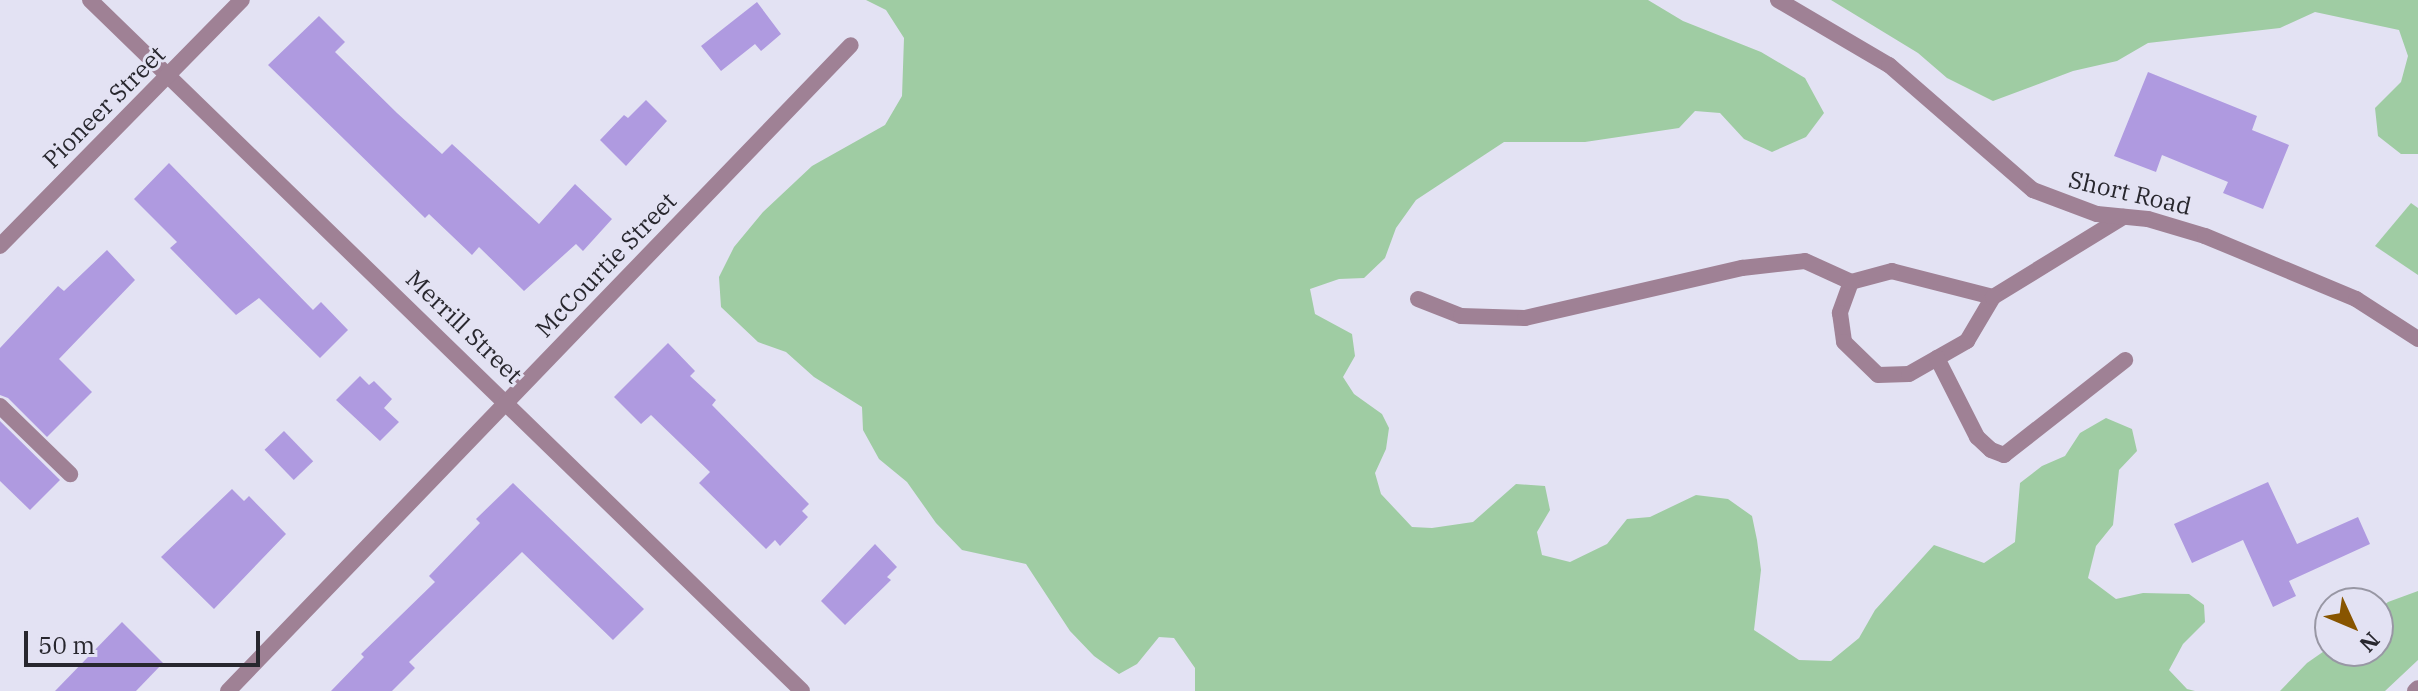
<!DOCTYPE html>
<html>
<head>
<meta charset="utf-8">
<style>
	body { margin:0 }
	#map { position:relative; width:2418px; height:691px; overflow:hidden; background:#e3e2f3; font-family:"IBM Plex Serif",serif }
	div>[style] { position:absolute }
	.green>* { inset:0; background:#9fcca3 }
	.building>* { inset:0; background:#af9ae0; transform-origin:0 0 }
	.service>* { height:16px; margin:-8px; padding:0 8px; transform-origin:8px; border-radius:8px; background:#9f8195 }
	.minor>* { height:16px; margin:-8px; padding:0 8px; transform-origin:8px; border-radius:8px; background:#9f8195 }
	span { translate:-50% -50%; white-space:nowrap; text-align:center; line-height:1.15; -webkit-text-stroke:6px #e3e2f3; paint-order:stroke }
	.street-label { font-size:24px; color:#28272e }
	.north { position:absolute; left:2314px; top:587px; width:80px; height:80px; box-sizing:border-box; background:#e3e2f3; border:2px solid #9897a4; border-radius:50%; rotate:134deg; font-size:22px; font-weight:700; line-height:32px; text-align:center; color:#28272e }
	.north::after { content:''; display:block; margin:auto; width:28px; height:36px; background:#850; clip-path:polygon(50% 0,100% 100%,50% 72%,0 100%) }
	.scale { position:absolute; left:24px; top:631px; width:236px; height:36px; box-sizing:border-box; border:4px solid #28272e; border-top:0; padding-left:10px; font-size:24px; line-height:28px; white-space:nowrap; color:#28272e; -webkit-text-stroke:6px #e3e2f3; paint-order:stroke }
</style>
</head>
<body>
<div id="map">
	<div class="green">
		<i style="clip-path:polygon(866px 0,1648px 0,1683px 21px,1761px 52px,1805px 78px,1824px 113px,1806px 137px,1772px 152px,1744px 139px,1720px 113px,1695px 111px,1679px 128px,1585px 142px,1504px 142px,1416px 200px,1396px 228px,1385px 258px,1364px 278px,1339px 279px,1310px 289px,1315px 314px,1352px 334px,1355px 356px,1343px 377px,1354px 394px,1382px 414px,1389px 428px,1386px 449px,1375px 473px,1381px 494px,1412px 527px,1432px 528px,1473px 522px,1516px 484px,1545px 486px,1550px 510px,1537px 532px,1542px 555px,1570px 562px,1607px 544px,1627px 519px,1650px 517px,1696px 495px,1728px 499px,1752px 516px,1757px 540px,1761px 570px,1754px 630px,1799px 660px,1831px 661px,1859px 638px,1875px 610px,1934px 545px,1984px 563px,2015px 542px,2020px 483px,2042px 466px,2065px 456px,2080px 433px,2106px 418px,2132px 429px,2137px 451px,2119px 470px,2113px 525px,2096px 546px,2088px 578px,2116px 599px,2143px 593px,2189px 594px,2204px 605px,2205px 622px,2183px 644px,2169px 670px,2187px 689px,2195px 691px,1195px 691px,1195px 668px,1174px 638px,1159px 637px,1137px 664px,1119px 674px,1094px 656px,1070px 631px,1026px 564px,962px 550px,936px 523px,907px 482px,879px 459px,863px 430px,862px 407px,814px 377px,786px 352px,758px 342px,721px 307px,719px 277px,734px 247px,763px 212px,812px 166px,885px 125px,902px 96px,904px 38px,886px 10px)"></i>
		<i style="clip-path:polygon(1831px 0,2418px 0,2418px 154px,2401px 154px,2378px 136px,2375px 108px,2401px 82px,2408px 56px,2399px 30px,2315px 12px,2280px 28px,2148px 43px,2117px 61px,2073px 71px,1993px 101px,1947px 78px,1918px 53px)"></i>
		<i style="clip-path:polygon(2411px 203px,2418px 208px,2418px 275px,2375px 246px)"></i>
		<i style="clip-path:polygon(2418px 591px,2418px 660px,2385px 691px,2280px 691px,2307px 663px,2330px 647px,2330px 651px,2378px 651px,2378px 610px,2388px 602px)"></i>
	</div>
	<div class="building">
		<i style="clip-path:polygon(757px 2px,781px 34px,761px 51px,755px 44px,721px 71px,701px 46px)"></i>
		<i style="clip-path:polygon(319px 16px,345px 42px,335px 52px,397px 113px,442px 154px,452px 144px,539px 224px,575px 184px,612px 219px,583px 251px,576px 244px,524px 291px,479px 247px,472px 255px,429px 214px,425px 218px,268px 65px)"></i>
		<i style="clip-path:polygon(2148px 72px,2257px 116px,2252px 130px,2289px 145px,2263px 209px,2223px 193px,2228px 182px,2162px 155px,2156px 172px,2114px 156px)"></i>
		<i style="clip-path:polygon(646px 100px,667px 121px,626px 166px,600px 140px,624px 115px,628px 118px)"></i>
		<i style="clip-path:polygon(169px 163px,313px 310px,321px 302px,348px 330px,320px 358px,259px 298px,236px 315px,170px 248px,177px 242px,134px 199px)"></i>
		<i style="clip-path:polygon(107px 250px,135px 280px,59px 359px,92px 392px,47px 437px,8px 398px,0 395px,0 348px,58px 286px,64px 291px)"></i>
		<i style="clip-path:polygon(668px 343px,695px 371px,690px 376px,716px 400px,712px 405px,809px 504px,802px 511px,808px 517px,780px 546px,775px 540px,766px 549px,699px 483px,710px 472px,651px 415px,641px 424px,614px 397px)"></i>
		<i style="clip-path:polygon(360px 376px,369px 385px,374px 381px,392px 399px,384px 408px,399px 422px,380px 441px,336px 400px)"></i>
		<i style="clip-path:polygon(0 421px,60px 480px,30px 510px,0 481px)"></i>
		<i style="left:284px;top:431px;width:42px;height:27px;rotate:46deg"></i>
		<i style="clip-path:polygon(2268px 482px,2297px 544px,2358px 517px,2370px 544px,2289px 581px,2296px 596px,2273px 607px,2243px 540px,2192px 563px,2174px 524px)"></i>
		<i style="clip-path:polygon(513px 483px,644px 609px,613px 640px,522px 552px,409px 662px,415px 668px,392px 691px,331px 691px,364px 657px,361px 654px,435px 582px,429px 576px,480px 523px,476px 519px)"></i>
		<i style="clip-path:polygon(232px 489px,244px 501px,249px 496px,286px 534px,214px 609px,161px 557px)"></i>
		<i style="clip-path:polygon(875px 544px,897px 567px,887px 577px,891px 580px,845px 625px,821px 601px)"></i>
		<i style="clip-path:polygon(122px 622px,163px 663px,136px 691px,55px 691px)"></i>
	</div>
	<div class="service">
		<i style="left:1993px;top:297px;width:104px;rotate:-165.6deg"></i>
		<i style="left:1892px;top:271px;width:42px;rotate:165deg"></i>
		<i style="left:1851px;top:282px;width:33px;rotate:110deg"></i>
		<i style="left:1840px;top:313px;width:29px;rotate:82deg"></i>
		<i style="left:1844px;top:342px;width:47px;rotate:44.1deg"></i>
		<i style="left:1878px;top:375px;width:31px;rotate:-2deg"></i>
		<i style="left:1909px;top:374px;width:67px;rotate:-29.6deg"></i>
		<i style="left:1967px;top:341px;width:51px;rotate:-59.4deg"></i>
		<i style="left:1993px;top:297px;width:153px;rotate:-31.6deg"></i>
		<i style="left:1418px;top:299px;width:46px;rotate:21.6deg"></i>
		<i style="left:1461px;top:316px;width:64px;rotate:1.8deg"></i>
		<i style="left:1525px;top:318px;width:223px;rotate:-13deg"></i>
		<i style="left:1742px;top:268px;width:63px;rotate:-6.3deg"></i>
		<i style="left:1805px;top:261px;width:51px;rotate:24.5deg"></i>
		<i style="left:1937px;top:358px;width:89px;rotate:63.1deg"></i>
		<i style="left:1977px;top:437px;width:19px;rotate:43deg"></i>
		<i style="left:1991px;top:450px;width:14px;rotate:21deg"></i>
		<i style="left:2004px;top:455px;width:154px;rotate:-38.1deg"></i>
		<i style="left:0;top:406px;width:98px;rotate:44.2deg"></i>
	</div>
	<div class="minor">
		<i style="left:90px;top:0;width:992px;rotate:44.14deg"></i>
		<i style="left:1778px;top:0;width:129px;rotate:30.4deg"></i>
		<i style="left:1889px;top:65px;width:191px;rotate:41deg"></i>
		<i style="left:2033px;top:190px;width:68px;rotate:20.6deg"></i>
		<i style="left:2097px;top:214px;width:51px;rotate:5.6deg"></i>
		<i style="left:2148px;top:219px;width:59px;rotate:16.6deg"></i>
		<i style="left:2205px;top:236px;width:164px;rotate:22.6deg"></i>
		<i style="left:2356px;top:299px;width:74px;rotate:32.8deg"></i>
		<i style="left:0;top:246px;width:345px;rotate:-45.5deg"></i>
		<i style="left:228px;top:691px;width:897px;rotate:-46.04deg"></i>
		<i style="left:2415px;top:691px;width:4px;rotate:-45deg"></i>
	</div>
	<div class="street-label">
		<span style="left:104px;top:107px;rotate:-45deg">Pioneer Street</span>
		<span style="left:2130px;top:193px;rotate:13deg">Short Road</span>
		<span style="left:606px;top:265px;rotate:-46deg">McCourtie Street</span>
		<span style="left:464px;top:327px;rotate:44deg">Merrill Street</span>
	</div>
	<div class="north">N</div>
	<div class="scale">50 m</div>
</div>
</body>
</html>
